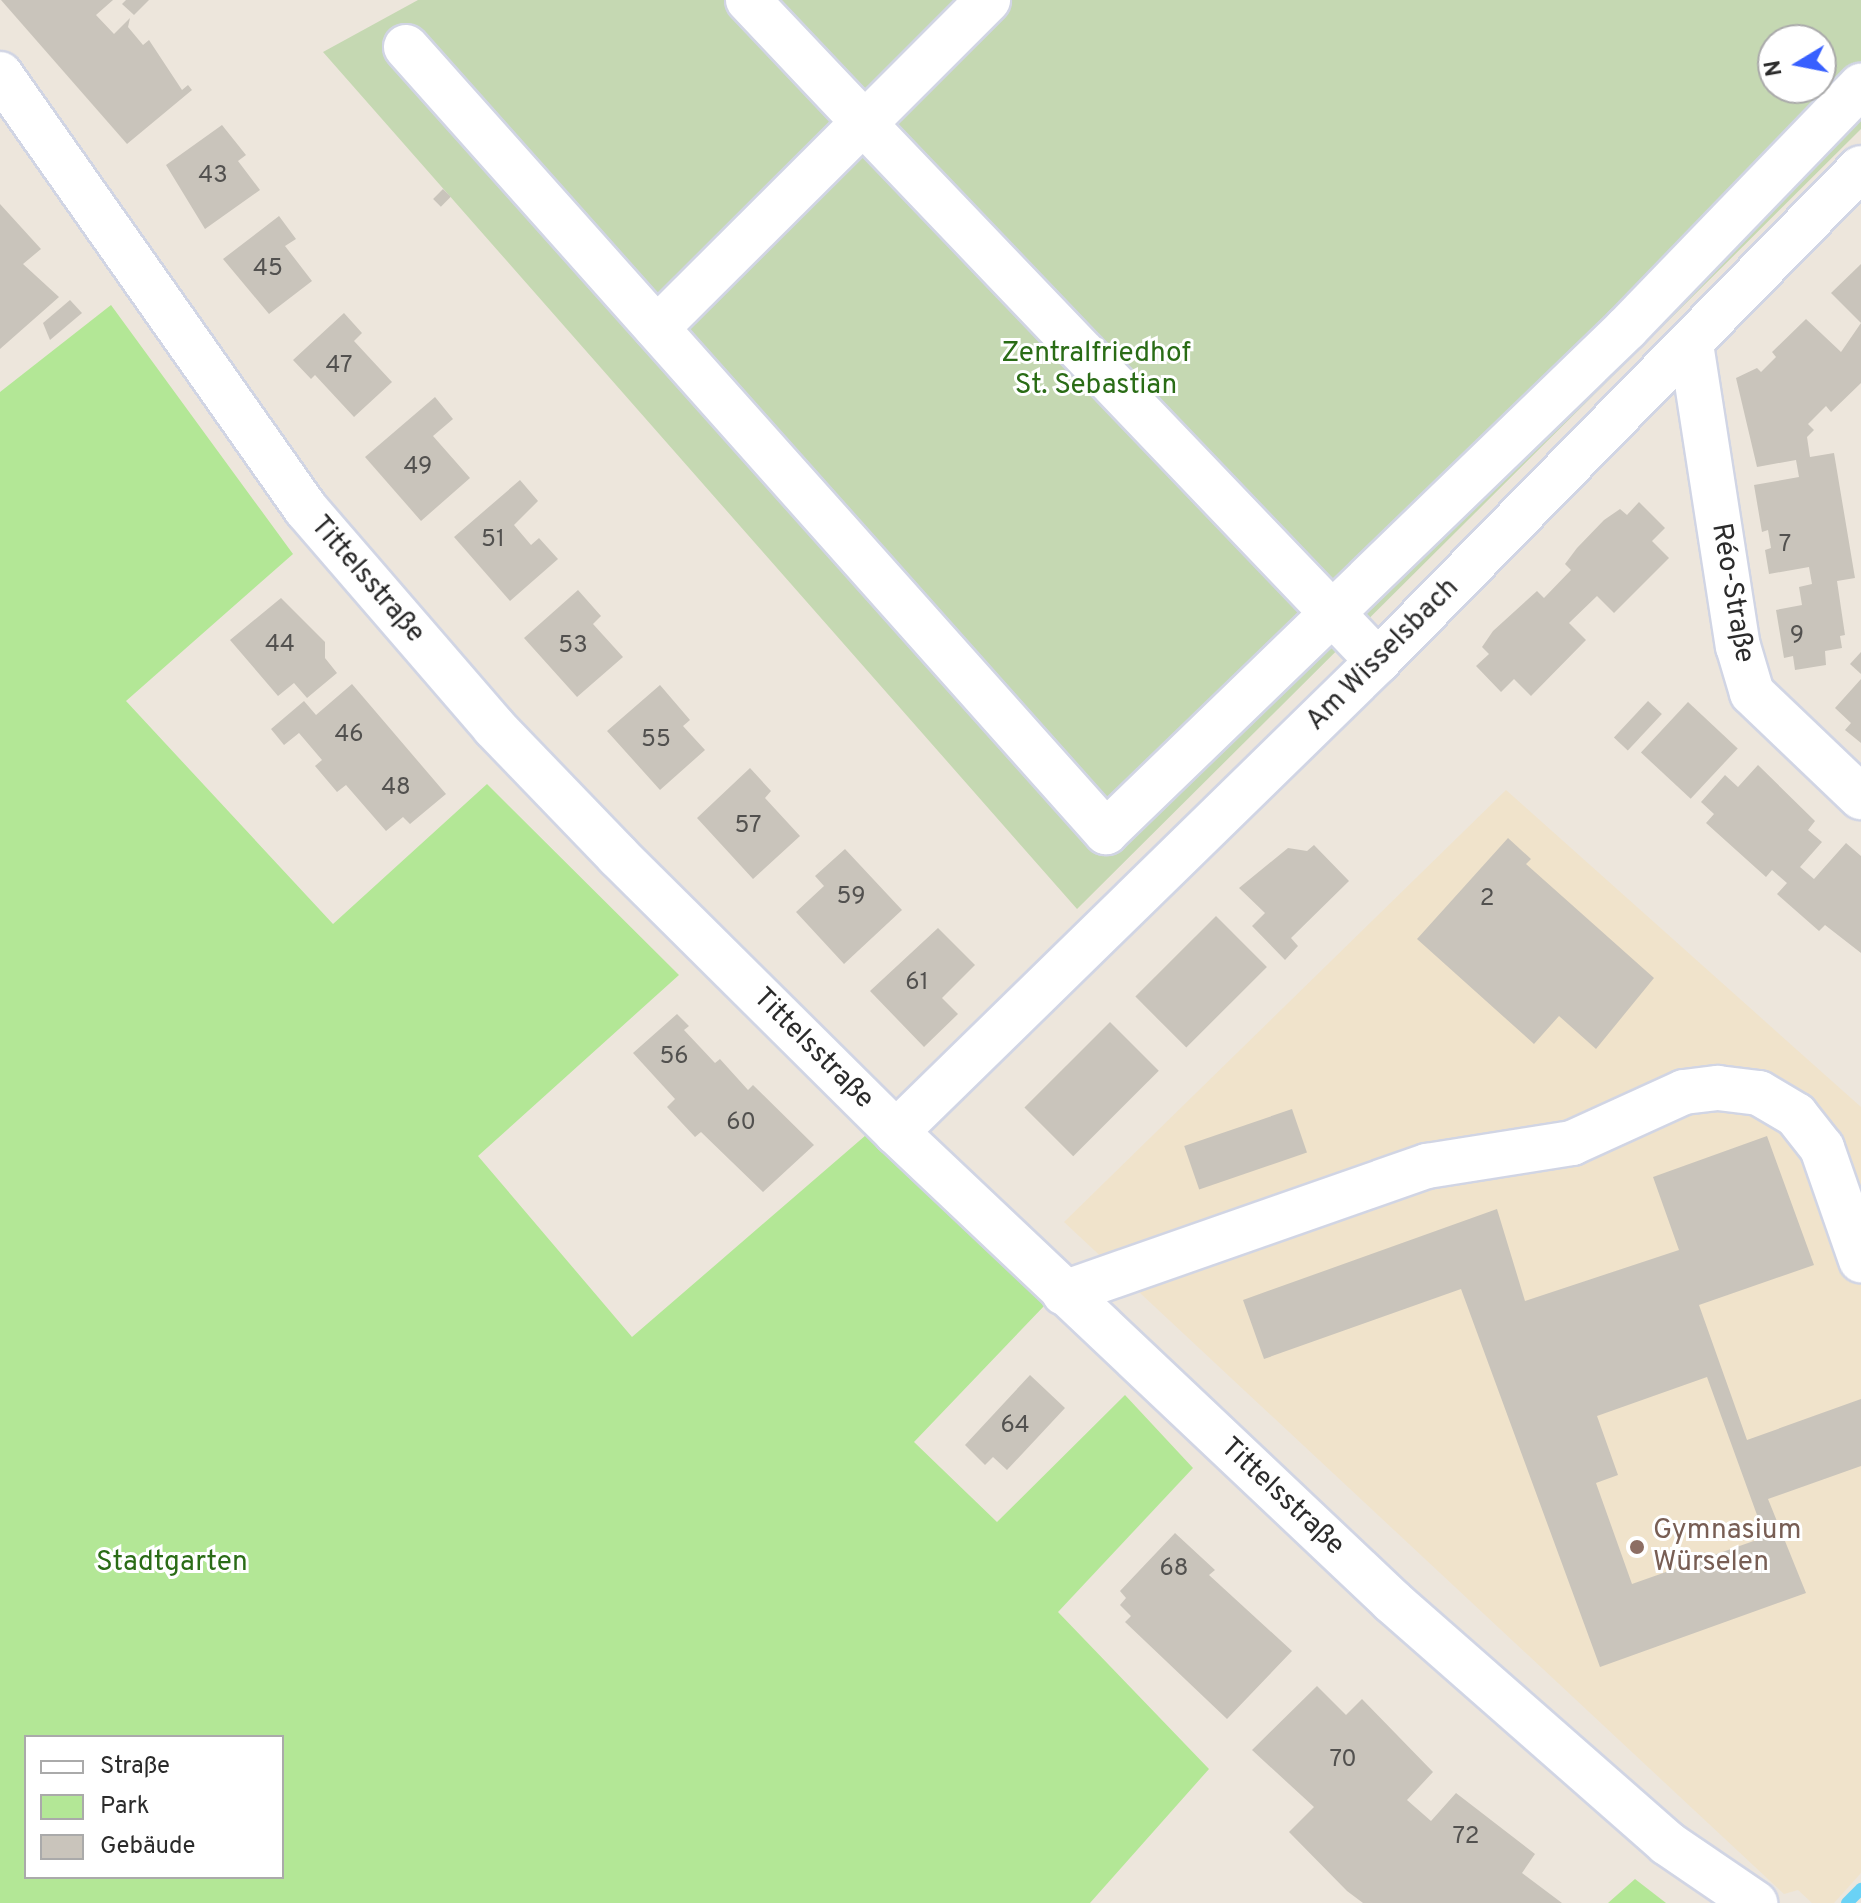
<!DOCTYPE html>
<html>
<head>
<meta charset="utf-8">
<style>
	body { margin:0 }
	#map { position:relative; width:1861px; height:1903px; overflow:hidden; background:#ede6dc; font-family:Overpass,sans-serif }
	div>[style] { position:absolute }
	.education>* { inset:0; background:#f0e3cb }
	.green>* { inset:0; background:#b3e796 }
	.cemetery>* { inset:0; background:#c5d8b2 }
	.stream>* { height:12px; margin:-6px; padding:0 6px; transform-origin:6px; border-radius:6px; background:#6ad2f5 }
	.building>* { inset:0; background:#c9c4bb; transform-origin:0 0 }
	.roads { filter:drop-shadow(2px 0 #d1d5e4) drop-shadow(-2px 0 #d1d5e4) drop-shadow(0 2px #d1d5e4) drop-shadow(0 -2px #d1d5e4) }
	.minor>* { height:44px; margin:-22px; padding:0 22px; transform-origin:22px; border-radius:22px; background:#fff }
	.dots>* { width:22px; height:22px; translate:-50% -50%; box-sizing:border-box; border:4px solid #fff; border-radius:50% }
	span { translate:-50% -50%; white-space:nowrap; text-align:center; line-height:1.15; -webkit-text-stroke:6px #fff; paint-order:stroke }
	.number-label { font-size:24px; color:#52514f }
	.number-label span { -webkit-text-stroke-width:0 }
	.park-label { font-size:28px; color:#2a6c16 }
	.street-label { font-size:28px; color:#2b2b2b }
	.education-label { font-size:28px; color:#785e54 }
	.left { translate:0 -50%; text-align:left }
	.legend { position:absolute; left:24px; top:1735px; width:260px; height:144px; box-sizing:border-box; background:#fff; border:2px solid #aaa; margin:0; padding:10px 14px; list-style:none; font-size:24px; color:#2b2b2b }
	.legend li { display:flex; align-items:center; gap:16px; height:40px }
	.legend b { width:40px; border:2px solid #aaa }
	.north { position:absolute; left:1757px; top:24px; width:80px; height:80px; box-sizing:border-box; background:#fff; border:2px solid #aaa; border-radius:50%; rotate:260deg; font-size:22px; font-weight:700; line-height:32px; text-align:center; color:#2b2b2b }
	.north::after { content:''; display:block; margin:auto; width:28px; height:36px; background:#3860ff; clip-path:polygon(50% 0,100% 100%,50% 72%,0 100%) }
</style>
</head>
<body>
<div id="map">
	<div class="education">
		<i style="clip-path:polygon(1506px 790px,1861px 1107px,1861px 1873px,1834px 1903px,1812px 1903px,1798px 1890px,1784px 1894px,1064px 1222px)"></i>
	</div>
	<div class="green">
		<i style="clip-path:polygon(evenodd,111px 305px,293px 554px,126px 701px,333px 924px,487px 784px,679px 975px,478px 1156px,632px 1337px,873px 1129px,1045px 1305px,914px 1442px,997px 1522px,1125px 1395px,1193px 1468px,1058px 1612px,1209px 1769px,1090px 1903px,0 1903px,0 392px,111px 305px,26px 1737px,282px 1737px,282px 1877px,26px 1877px,26px 1737px)"></i>
		<i style="clip-path:polygon(1635px 1879px,1666px 1903px,1608px 1903px)"></i>
	</div>
	<div class="cemetery">
		<i style="clip-path:polygon(evenodd,418px 0,1861px 0,1861px 129px,1077px 909px,323px 52px,418px 0,1773px 40px,1821px 40px,1821px 88px,1773px 88px,1773px 40px)"></i>
	</div>
	<div class="stream">
		<i style="left:1847px;top:1903px;width:20px;rotate:-45deg"></i>
	</div>
	<div class="building">
		<i style="clip-path:polygon(1px 0,113px 0,96px 15px,114px 34px,130px 18px,128px 27px,143px 45px,149px 40px,182px 90px,188px 85px,192px 90px,127px 144px)"></i>
		<i style="clip-path:polygon(126px 0,149px 0,134px 15px,122px 4px)"></i>
		<i style="clip-path:polygon(222px 125px,246px 155px,238px 161px,260px 190px,205px 229px,166px 165px)"></i>
		<i style="left:443px;top:189px;width:11px;height:14px;rotate:45deg"></i>
		<i style="clip-path:polygon(0 204px,41px 249px,23px 264px,59px 297px,0 349px)"></i>
		<i style="clip-path:polygon(279px 216px,296px 239px,285px 246px,312px 281px,269px 314px,223px 259px)"></i>
		<i style="clip-path:polygon(1861px 264px,1861px 323px,1831px 293px)"></i>
		<i style="clip-path:polygon(70px 300px,82px 313px,50px 340px,43px 323px)"></i>
		<i style="clip-path:polygon(344px 313px,362px 333px,354px 341px,392px 382px,354px 417px,315px 375px,311px 379px,293px 360px)"></i>
		<i style="clip-path:polygon(1806px 319px,1841px 352px,1861px 323px,1861px 383px,1831px 412px,1826px 406px,1808px 424px,1814px 430px,1807px 437px,1810px 457px,1834px 453px,1855px 578px,1837px 581px,1845px 635px,1840px 636px,1842px 648px,1825px 651px,1826px 665px,1795px 670px,1793px 656px,1784px 658px,1776px 610px,1802px 605px,1799px 587px,1812px 584px,1809px 567px,1769px 574px,1765px 550px,1771px 548px,1768px 530px,1762px 532px,1754px 485px,1799px 477px,1796px 460px,1757px 467px,1736px 378px,1757px 368px,1761px 372px,1776px 357px,1772px 352px)"></i>
		<i style="clip-path:polygon(435px 397px,453px 419px,433px 436px,470px 478px,421px 521px,365px 457px)"></i>
		<i style="clip-path:polygon(520px 480px,538px 501px,514px 525px,531px 545px,539px 538px,558px 559px,510px 601px,454px 537px)"></i>
		<i style="clip-path:polygon(1639px 502px,1665px 528px,1652px 541px,1669px 558px,1614px 613px,1597px 596px,1569px 623px,1586px 640px,1531px 696px,1514px 679px,1501px 692px,1476px 666px,1489px 654px,1482px 647px,1493px 631px,1537px 591px,1544px 598px,1571px 570px,1565px 564px,1577px 548px,1604px 520px,1620px 509px,1627px 515px)"></i>
		<i style="clip-path:polygon(578px 590px,601px 616px,593px 624px,623px 657px,577px 697px,524px 638px)"></i>
		<i style="clip-path:polygon(281px 598px,325px 642px,325px 658px,337px 673px,307px 698px,294px 683px,278px 696px,230px 640px)"></i>
		<i style="clip-path:polygon(1861px 652px,1861px 674px,1850px 664px)"></i>
		<i style="clip-path:polygon(1861px 679px,1861px 743px,1845px 730px,1851px 723px,1835px 708px)"></i>
		<i style="clip-path:polygon(352px 684px,446px 794px,410px 824px,403px 817px,386px 831px,346px 785px,337px 792px,315px 766px,322px 760px,299px 733px,284px 745px,271px 729px,304px 701px,316px 715px)"></i>
		<i style="clip-path:polygon(660px 685px,690px 720px,683px 726px,705px 750px,660px 790px,607px 731px)"></i>
		<i style="left:1648px;top:701px;width:19px;height:50px;rotate:43deg"></i>
		<i style="left:1688px;top:702px;width:68px;height:69px;rotate:43deg"></i>
		<i style="clip-path:polygon(1758px 765px,1815px 821px,1808px 830px,1822px 842px,1800px 867px,1814px 879px,1846px 843px,1861px 856px,1861px 953px,1825px 925px,1819px 931px,1777px 894px,1787px 883px,1772px 870px,1766px 877px,1706px 823px,1714px 814px,1701px 802px,1725px 775px,1738px 787px)"></i>
		<i style="clip-path:polygon(750px 768px,771px 791px,765px 798px,800px 836px,753px 879px,697px 818px)"></i>
		<i style="clip-path:polygon(1508px 838px,1531px 859px,1526px 864px,1654px 978px,1596px 1049px,1559px 1016px,1534px 1044px,1417px 939px)"></i>
		<i style="clip-path:polygon(1314px 845px,1349px 881px,1291px 938px,1298px 946px,1285px 960px,1252px 926px,1265px 913px,1239px 888px,1288px 848px,1307px 851px)"></i>
		<i style="clip-path:polygon(845px 849px,902px 910px,844px 964px,796px 912px,824px 886px,815px 876px)"></i>
		<i style="left:1216px;top:916px;width:72px;height:114px;rotate:45deg"></i>
		<i style="clip-path:polygon(938px 928px,975px 965px,942px 998px,958px 1014px,924px 1047px,870px 991px)"></i>
		<i style="clip-path:polygon(677px 1014px,689px 1026px,684px 1030px,715px 1063px,720px 1059px,748px 1090px,753px 1085px,814px 1145px,763px 1192px,701px 1132px,695px 1137px,667px 1107px,675px 1099px,633px 1053px)"></i>
		<i style="left:1110px;top:1022px;width:69px;height:121px;rotate:45deg"></i>
		<i style="left:1292px;top:1109px;width:46px;height:114px;rotate:71deg"></i>
		<i style="clip-path:polygon(evenodd,1767px 1136px,1814px 1265px,1699px 1305px,1747px 1440px,1861px 1399px,1861px 1466px,1768px 1499px,1806px 1593px,1600px 1667px,1461px 1289px,1264px 1359px,1243px 1300px,1497px 1209px,1525px 1301px,1679px 1250px,1653px 1177px,1767px 1136px,1707px 1377px,1765px 1537px,1632px 1584px,1596px 1483px,1618px 1475px,1597px 1416px,1707px 1377px)"></i>
		<i style="clip-path:polygon(1030px 1375px,1065px 1408px,1007px 1470px,993px 1457px,985px 1465px,965px 1445px)"></i>
		<i style="clip-path:polygon(1175px 1533px,1215px 1570px,1209px 1575px,1292px 1651px,1227px 1719px,1125px 1622px,1131px 1616px,1120px 1605px,1126px 1598px,1120px 1591px)"></i>
		<i style="clip-path:polygon(1317px 1686px,1346px 1715px,1362px 1699px,1433px 1772px,1407px 1800px,1431px 1821px,1456px 1793px,1535px 1854px,1522px 1873px,1562px 1903px,1363px 1903px,1347px 1891px,1289px 1832px,1314px 1807px,1252px 1750px)"></i>
	</div>
	<div class="roads">
		<div class="minor">
			<i style="left:748px;top:0;width:154px;rotate:46.6deg"></i>
			<i style="left:406px;top:47px;width:1052px;rotate:48.28deg"></i>
			<i style="left:1106px;top:832px;width:725px;rotate:-44.05deg"></i>
			<i style="left:1627px;top:328px;width:337px;rotate:-46deg"></i>
			<i style="left:0;top:74px;width:532px;rotate:54.88deg"></i>
			<i style="left:306px;top:509px;width:288px;rotate:49.2deg"></i>
			<i style="left:494px;top:727px;width:179px;rotate:46.1deg"></i>
			<i style="left:618px;top:856px;width:392px;rotate:44.8deg"></i>
			<i style="left:896px;top:1132px;width:684px;rotate:43.4deg"></i>
			<i style="left:1393px;top:1602px;width:365px;rotate:41.3deg"></i>
			<i style="left:1667px;top:1843px;width:107px;rotate:34.3deg"></i>
			<i style="left:875px;top:113px;width:160px;rotate:-45deg"></i>
			<i style="left:874px;top:134px;width:729px;rotate:46.28deg"></i>
			<i style="left:657px;top:328px;width:276px;rotate:-44.9deg"></i>
			<i style="left:1691px;top:344px;width:306px;rotate:81.2deg"></i>
			<i style="left:1738px;top:646px;width:49px;rotate:73.4deg"></i>
			<i style="left:1752px;top:693px;width:151px;rotate:43.7deg"></i>
			<i style="left:896px;top:1132px;width:674px;rotate:-44.34deg"></i>
			<i style="left:1378px;top:661px;width:690px;rotate:-45.59deg"></i>
			<i style="left:1064px;top:1293px;width:385px;rotate:-19.3deg"></i>
			<i style="left:1427px;top:1166px;width:147px;rotate:-9deg"></i>
			<i style="left:1572px;top:1143px;width:123px;rotate:-24.5deg"></i>
			<i style="left:1684px;top:1092px;width:34px;rotate:-7deg"></i>
			<i style="left:1718px;top:1088px;width:41px;rotate:7deg"></i>
			<i style="left:1759px;top:1093px;width:43px;rotate:30.7deg"></i>
			<i style="left:1796px;top:1115px;width:42px;rotate:51.8deg"></i>
			<i style="left:1822px;top:1148px;width:119px;rotate:70.8deg"></i>
		</div>
	</div>
	<div class="dots">
		<i style="left:1637px;top:1547px;background:#8d6e63"></i>
	</div>
	<div class="number-label">
		<span style="left:213px;top:177px">43</span>
		<span style="left:268px;top:270px">45</span>
		<span style="left:339px;top:367px">47</span>
		<span style="left:418px;top:468px">49</span>
		<span style="left:493px;top:541px">51</span>
		<span style="left:1785px;top:546px">7</span>
		<span style="left:1797px;top:637px">9</span>
		<span style="left:280px;top:646px">44</span>
		<span style="left:573px;top:647px">53</span>
		<span style="left:349px;top:736px">46</span>
		<span style="left:656px;top:741px">55</span>
		<span style="left:396px;top:789px">48</span>
		<span style="left:748px;top:827px">57</span>
		<span style="left:851px;top:898px">59</span>
		<span style="left:1487px;top:900px">2</span>
		<span style="left:917px;top:984px">61</span>
		<span style="left:674px;top:1058px">56</span>
		<span style="left:741px;top:1124px">60</span>
		<span style="left:1015px;top:1427px">64</span>
		<span style="left:1174px;top:1570px">68</span>
		<span style="left:1343px;top:1761px">70</span>
		<span style="left:1466px;top:1838px">72</span>
	</div>
	<div class="park-label">
		<span style="left:1096px;top:370px">Zentralfriedhof<br>St. Sebastian</span>
		<span style="left:172px;top:1563px">Stadtgarten</span>
	</div>
	<div class="street-label">
		<span style="left:367px;top:580px;rotate:49deg">Tittelsstraße</span>
		<span style="left:1732px;top:593px;rotate:80deg">Réo-Straße</span>
		<span style="left:1383px;top:655px;rotate:-45deg">Am Wisselsbach</span>
		<span style="left:813px;top:1049px;rotate:45deg">Tittelsstraße</span>
		<span style="left:1282px;top:1497px;rotate:43deg">Tittelsstraße</span>
	</div>
	<div class="education-label">
		<span class="left" style="left:1653px;top:1547px">Gymnasium<br>Würselen</span>
	</div>
	<ul class="legend">
	<li><b style="height:10px;background:#fff"></b>Straße</li>
	<li><b style="height:22px;background:#b3e796"></b>Park</li>
	<li><b style="height:22px;background:#c9c4bb"></b>Gebäude</li>
	</ul>
	<div class="north">N</div>
</div>
</body>
</html>
